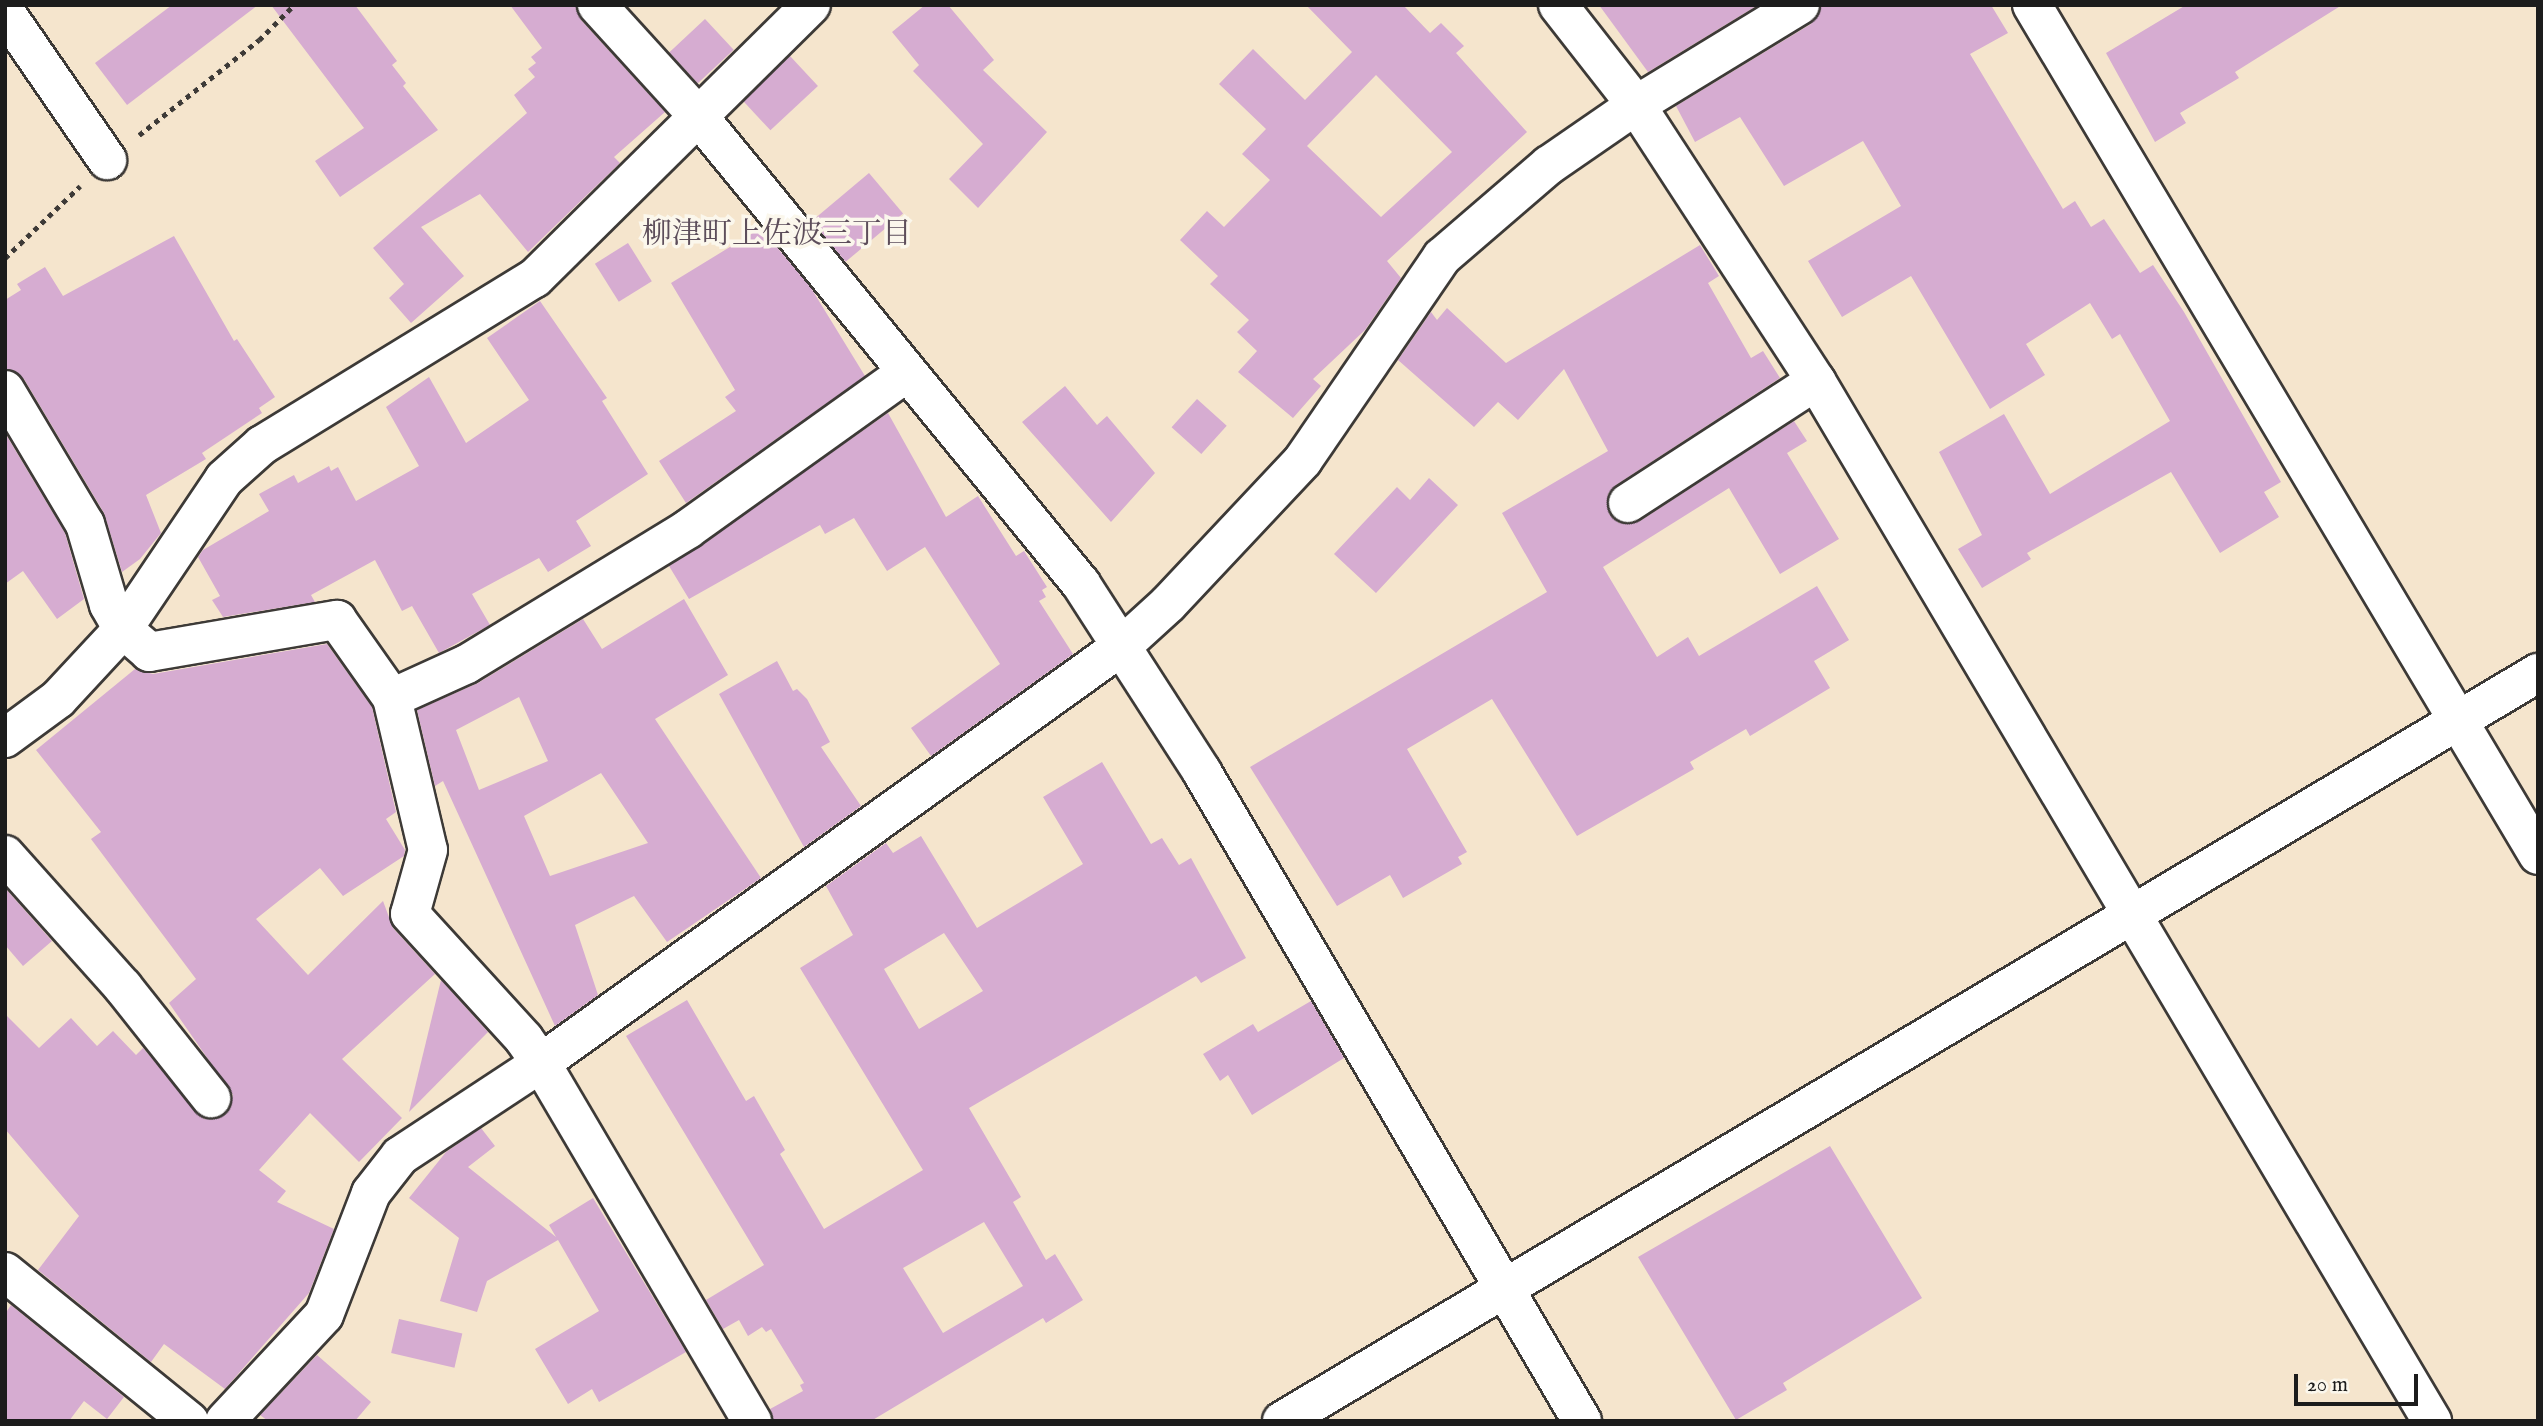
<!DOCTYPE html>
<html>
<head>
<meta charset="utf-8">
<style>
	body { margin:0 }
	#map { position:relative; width:2543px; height:1426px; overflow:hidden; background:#f5e5cd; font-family:"IM FELL English","Noto Serif JP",serif }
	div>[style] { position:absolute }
	.building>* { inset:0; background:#d6acd1; transform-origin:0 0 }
	.path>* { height:4.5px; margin-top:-2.25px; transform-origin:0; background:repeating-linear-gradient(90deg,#3d3a37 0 5px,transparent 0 10px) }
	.roads { filter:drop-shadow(2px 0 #3d3a37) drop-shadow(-2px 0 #3d3a37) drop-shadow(0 2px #3d3a37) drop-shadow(0 -2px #3d3a37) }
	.street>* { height:38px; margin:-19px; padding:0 19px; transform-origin:19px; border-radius:19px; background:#fff }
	span { translate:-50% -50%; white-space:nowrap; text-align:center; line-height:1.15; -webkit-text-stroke:7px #fbf7ec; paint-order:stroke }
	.neighbourhood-label { font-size:30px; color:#5d4e5b }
	.frame { position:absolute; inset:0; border:7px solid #1c1c1c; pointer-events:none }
	.scale { position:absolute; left:2294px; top:1374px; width:124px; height:32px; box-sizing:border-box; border:4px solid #1c1c1c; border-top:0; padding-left:9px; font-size:21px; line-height:24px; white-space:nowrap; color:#1c1c1c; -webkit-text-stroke:5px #fbf7ec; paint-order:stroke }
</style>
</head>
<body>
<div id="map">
	<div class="building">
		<i style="clip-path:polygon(172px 5px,258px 5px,127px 105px,95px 63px)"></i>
		<i style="clip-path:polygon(271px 5px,355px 5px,397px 61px,392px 65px,406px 83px,403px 86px,438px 130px,340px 197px,315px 161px,364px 128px)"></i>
		<i style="clip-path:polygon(510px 5px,576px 5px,581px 20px,665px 112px,614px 157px,620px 163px,528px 252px,480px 194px,421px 227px,464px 276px,411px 323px,389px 298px,404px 284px,373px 248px,527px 113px,514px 95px,535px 77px,528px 69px,536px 63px,531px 57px,542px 48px)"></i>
		<i style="clip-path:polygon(925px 5px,948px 5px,994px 60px,983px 70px,1047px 132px,978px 208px,949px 179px,983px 144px,913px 71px,919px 65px,892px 32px)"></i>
		<i style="clip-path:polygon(evenodd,1306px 5px,1403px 5px,1430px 33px,1441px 23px,1464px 46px,1456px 53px,1527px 132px,1387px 261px,1401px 278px,1365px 330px,1313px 379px,1321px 386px,1293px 418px,1238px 372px,1257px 351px,1237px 332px,1249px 320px,1210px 284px,1218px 276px,1180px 240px,1207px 211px,1224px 227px,1270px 180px,1242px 154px,1266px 129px,1219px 84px,1253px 49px,1305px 100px,1352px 52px,1306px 5px,1376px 75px,1452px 152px,1381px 217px,1307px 146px,1376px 75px)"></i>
		<i style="clip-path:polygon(1599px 5px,1758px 5px,1648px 72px)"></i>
		<i style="clip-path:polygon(1822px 5px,1991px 5px,2008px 33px,1970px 54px,2063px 209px,2075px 201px,2091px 227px,2104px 219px,2140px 273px,2153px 265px,2184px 312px,2281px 482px,2264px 492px,2279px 517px,2220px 553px,2171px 472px,2027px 553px,2031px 559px,1982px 588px,1958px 549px,1982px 535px,1939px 452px,2004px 414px,2050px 494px,2170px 421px,2120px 334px,2112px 339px,2090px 303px,2026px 344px,2045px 375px,1990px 409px,1911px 276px,1842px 317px,1808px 261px,1901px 206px,1863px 141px,1784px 186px,1740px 117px,1695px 142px,1676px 106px,1811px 24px)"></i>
		<i style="clip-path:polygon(2186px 5px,2342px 5px,2235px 72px,2239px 78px,2180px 113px,2186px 123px,2155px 142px,2106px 53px)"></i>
		<i style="left:705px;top:19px;width:42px;height:49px;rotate:47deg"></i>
		<i style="left:790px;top:56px;width:41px;height:65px;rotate:47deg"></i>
		<i style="left:869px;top:173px;width:53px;height:75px;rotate:50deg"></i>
		<i style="clip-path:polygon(761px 228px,811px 288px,865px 376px,686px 503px,659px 461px,736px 411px,725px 397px,735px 390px,671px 283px)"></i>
		<i style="clip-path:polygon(174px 236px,234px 341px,237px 339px,275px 397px,259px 408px,262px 413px,202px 453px,206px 459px,146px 495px,161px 533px,140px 559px,122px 572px,104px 513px,24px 379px,5px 368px,5px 300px,21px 290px,17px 284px,45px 267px,63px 296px)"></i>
		<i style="left:628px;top:243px;width:45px;height:39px;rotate:58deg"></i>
		<i style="clip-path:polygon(1700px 245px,1719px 276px,1708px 283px,1751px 358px,1763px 351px,1780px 378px,1616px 485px,1608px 494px,1609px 514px,1619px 523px,1640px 521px,1794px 421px,1807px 441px,1787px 453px,1839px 539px,1780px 574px,1729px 488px,1603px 567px,1657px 657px,1688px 637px,1699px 656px,1817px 586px,1849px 640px,1814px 661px,1830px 688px,1750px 736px,1746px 729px,1690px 762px,1694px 769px,1577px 836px,1492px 699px,1407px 749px,1467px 852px,1458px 857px,1462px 864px,1403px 898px,1390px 875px,1337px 906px,1250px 767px,1547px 592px,1502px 513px,1608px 451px,1564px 369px,1518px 420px,1498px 402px,1474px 427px,1398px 360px,1431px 312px,1437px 320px,1447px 308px,1506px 363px)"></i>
		<i style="clip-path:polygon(540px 301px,607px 398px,602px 401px,648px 474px,576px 521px,591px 546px,548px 572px,539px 558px,472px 594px,490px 625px,439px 653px,412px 606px,402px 611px,375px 560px,311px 595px,315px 602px,223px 617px,212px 600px,220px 596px,198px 557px,203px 550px,269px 511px,259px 494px,294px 475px,298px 483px,329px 466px,331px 471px,338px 467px,356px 501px,419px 466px,386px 407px,429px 377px,466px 443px,529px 400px,487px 338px)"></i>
		<i style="clip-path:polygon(1065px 386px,1097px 425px,1107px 416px,1155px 473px,1111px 522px,1022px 422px)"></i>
		<i style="left:1197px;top:399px;width:40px;height:38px;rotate:42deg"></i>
		<i style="clip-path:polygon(888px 413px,946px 517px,978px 496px,1016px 556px,1024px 551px,1047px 587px,1042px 590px,1046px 597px,1039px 601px,1073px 654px,931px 756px,911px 728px,1000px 664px,925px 547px,887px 571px,854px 518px,825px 534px,820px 525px,689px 599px,669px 566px)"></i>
		<i style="clip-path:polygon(5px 433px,65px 533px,84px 599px,57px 619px,23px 571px,5px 584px)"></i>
		<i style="clip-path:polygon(1429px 478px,1458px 505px,1376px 593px,1334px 554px,1397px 487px,1410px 500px)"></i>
		<i style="clip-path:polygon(evenodd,684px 599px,728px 675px,655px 719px,761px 878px,667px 942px,634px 896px,575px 925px,598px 995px,555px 1026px,443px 781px,435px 786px,417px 710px,478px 683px,583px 619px,602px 649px,684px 599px,519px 697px,548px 761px,479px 790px,456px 730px,519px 697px,684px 599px,601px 773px,648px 843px,550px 876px,524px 816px,601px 773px)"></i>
		<i style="clip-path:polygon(327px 644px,372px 707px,396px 812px,386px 819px,405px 850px,404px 856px,343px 896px,320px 868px,256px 919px,308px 975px,383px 901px,393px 928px,435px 974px,342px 1059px,402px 1118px,359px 1162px,310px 1113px,259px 1170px,286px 1191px,277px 1202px,334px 1229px,309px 1293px,225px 1389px,164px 1344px,151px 1362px,38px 1270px,79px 1216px,5px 1129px,5px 1014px,39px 1048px,71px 1018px,97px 1046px,113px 1031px,136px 1055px,143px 1048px,204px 1119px,225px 1115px,233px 1095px,169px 1003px,196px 979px,91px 839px,101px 832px,36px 750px,135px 669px,153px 674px)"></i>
		<i style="clip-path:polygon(777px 661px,793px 691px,797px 689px,807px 699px,830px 742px,821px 747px,861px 806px,804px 847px,719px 694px)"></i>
		<i style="clip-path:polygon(evenodd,1102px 762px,1151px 844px,1162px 838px,1179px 865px,1191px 858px,1246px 958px,1201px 983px,1196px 976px,969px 1108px,1021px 1197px,1013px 1202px,1046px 1260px,1055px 1254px,1083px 1300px,1046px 1323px,1043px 1318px,871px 1421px,774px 1421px,770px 1409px,803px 1391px,800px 1385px,804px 1383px,771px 1329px,766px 1332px,762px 1327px,748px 1336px,739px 1320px,723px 1329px,706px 1300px,764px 1265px,626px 1036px,687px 1000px,746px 1101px,754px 1096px,785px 1150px,780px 1154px,824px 1229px,923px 1170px,800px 968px,853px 935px,826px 886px,886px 843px,893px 853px,921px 836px,977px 928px,1083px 864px,1043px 797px,1102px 762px,944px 933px,983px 991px,919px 1029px,884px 969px,944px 933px,1102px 762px,984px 1222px,1023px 1286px,943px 1333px,903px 1268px,984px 1222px)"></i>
		<i style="clip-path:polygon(5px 888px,52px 941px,23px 966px,5px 945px)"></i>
		<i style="clip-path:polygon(441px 980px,488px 1032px,409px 1112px)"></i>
		<i style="clip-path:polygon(1311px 1001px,1344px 1058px,1252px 1115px,1228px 1075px,1220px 1081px,1203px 1054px,1253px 1024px,1258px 1032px)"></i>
		<i style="clip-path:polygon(481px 1128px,495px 1146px,468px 1167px,556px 1237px,549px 1225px,593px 1198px,686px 1352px,599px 1402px,592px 1389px,568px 1404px,535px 1349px,599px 1311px,558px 1240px,487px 1281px,477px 1312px,440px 1301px,459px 1238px,409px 1198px,446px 1152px)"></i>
		<i style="clip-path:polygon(1830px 1146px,1922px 1298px,1783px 1383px,1787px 1390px,1736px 1420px,1638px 1257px)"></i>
		<i style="clip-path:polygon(11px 1305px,124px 1397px,107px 1419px,84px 1401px,69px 1421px,5px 1421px,5px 1314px)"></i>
		<i style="left:399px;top:1319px;width:65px;height:35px;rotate:13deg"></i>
		<i style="clip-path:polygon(317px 1355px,371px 1402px,355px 1421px,268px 1421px,260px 1415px)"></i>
	</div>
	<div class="path">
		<i style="left:139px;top:135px;width:153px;rotate:-38.4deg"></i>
		<i style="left:259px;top:40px;width:49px;rotate:-45deg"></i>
		<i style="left:5px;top:258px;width:104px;rotate:-43.8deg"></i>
	</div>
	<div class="roads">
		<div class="street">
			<i style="left:597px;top:5px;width:150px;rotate:47.7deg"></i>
			<i style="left:698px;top:116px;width:605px;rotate:50.7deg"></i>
			<i style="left:1081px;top:584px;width:224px;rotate:57.2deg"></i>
			<i style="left:1202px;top:772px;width:752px;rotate:59.65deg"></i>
			<i style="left:1558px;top:5px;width:127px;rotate:52deg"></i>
			<i style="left:1636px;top:105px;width:330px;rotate:56.9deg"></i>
			<i style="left:1816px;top:381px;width:1209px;rotate:59.36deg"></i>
			<i style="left:2032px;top:5px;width:989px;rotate:59.23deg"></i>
			<i style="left:5px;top:12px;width:180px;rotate:55.4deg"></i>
			<i style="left:5px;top:390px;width:156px;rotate:59.2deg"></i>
			<i style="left:85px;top:524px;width:84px;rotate:73.5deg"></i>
			<i style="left:109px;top:605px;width:28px;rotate:60deg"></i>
			<i style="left:123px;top:629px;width:35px;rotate:41deg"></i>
			<i style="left:149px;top:652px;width:191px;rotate:-9.7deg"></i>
			<i style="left:337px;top:620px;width:95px;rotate:54.8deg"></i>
			<i style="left:392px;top:698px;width:156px;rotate:76.7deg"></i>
			<i style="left:428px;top:850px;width:66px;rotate:105.7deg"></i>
			<i style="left:410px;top:914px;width:169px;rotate:47.6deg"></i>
			<i style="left:524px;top:1039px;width:29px;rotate:55deg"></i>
			<i style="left:541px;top:1063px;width:416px;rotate:59.5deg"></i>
			<i style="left:1628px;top:503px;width:224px;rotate:-33deg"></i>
			<i style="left:392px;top:698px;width:82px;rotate:-24.4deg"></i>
			<i style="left:467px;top:664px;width:259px;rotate:-31.4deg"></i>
			<i style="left:688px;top:529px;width:268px;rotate:-35.6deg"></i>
			<i style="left:5px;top:738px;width:66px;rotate:-36.3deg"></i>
			<i style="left:58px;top:699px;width:96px;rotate:-47.1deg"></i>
			<i style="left:123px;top:629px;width:181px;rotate:-56deg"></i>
			<i style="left:224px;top:479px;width:51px;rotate:-41.8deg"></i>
			<i style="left:262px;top:445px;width:320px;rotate:-31.5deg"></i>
			<i style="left:535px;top:278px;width:388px;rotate:-44.7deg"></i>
			<i style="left:5px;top:855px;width:177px;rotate:48.2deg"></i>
			<i style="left:123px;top:987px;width:142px;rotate:51.6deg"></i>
			<i style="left:5px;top:1272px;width:237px;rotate:39deg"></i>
			<i style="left:225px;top:1421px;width:145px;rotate:-47deg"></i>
			<i style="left:324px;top:1315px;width:131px;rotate:-68.9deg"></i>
			<i style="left:371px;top:1193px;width:47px;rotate:-51.9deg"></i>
			<i style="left:400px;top:1156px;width:169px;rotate:-33.4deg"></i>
			<i style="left:541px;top:1063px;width:715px;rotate:-35.67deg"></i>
			<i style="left:1122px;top:646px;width:62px;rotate:-42.4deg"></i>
			<i style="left:1168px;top:604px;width:197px;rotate:-46.8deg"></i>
			<i style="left:1303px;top:460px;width:246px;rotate:-55.6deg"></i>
			<i style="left:1442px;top:257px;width:141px;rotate:-40.7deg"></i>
			<i style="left:1549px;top:165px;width:106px;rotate:-34.6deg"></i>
			<i style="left:1636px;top:105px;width:192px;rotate:-31.4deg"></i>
			<i style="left:1282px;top:1421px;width:1462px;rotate:-30.78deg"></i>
		</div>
	</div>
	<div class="neighbourhood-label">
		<span style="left:777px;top:235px">柳津町上佐波三丁目</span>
	</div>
	<div class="frame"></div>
	<div class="scale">20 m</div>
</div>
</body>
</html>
